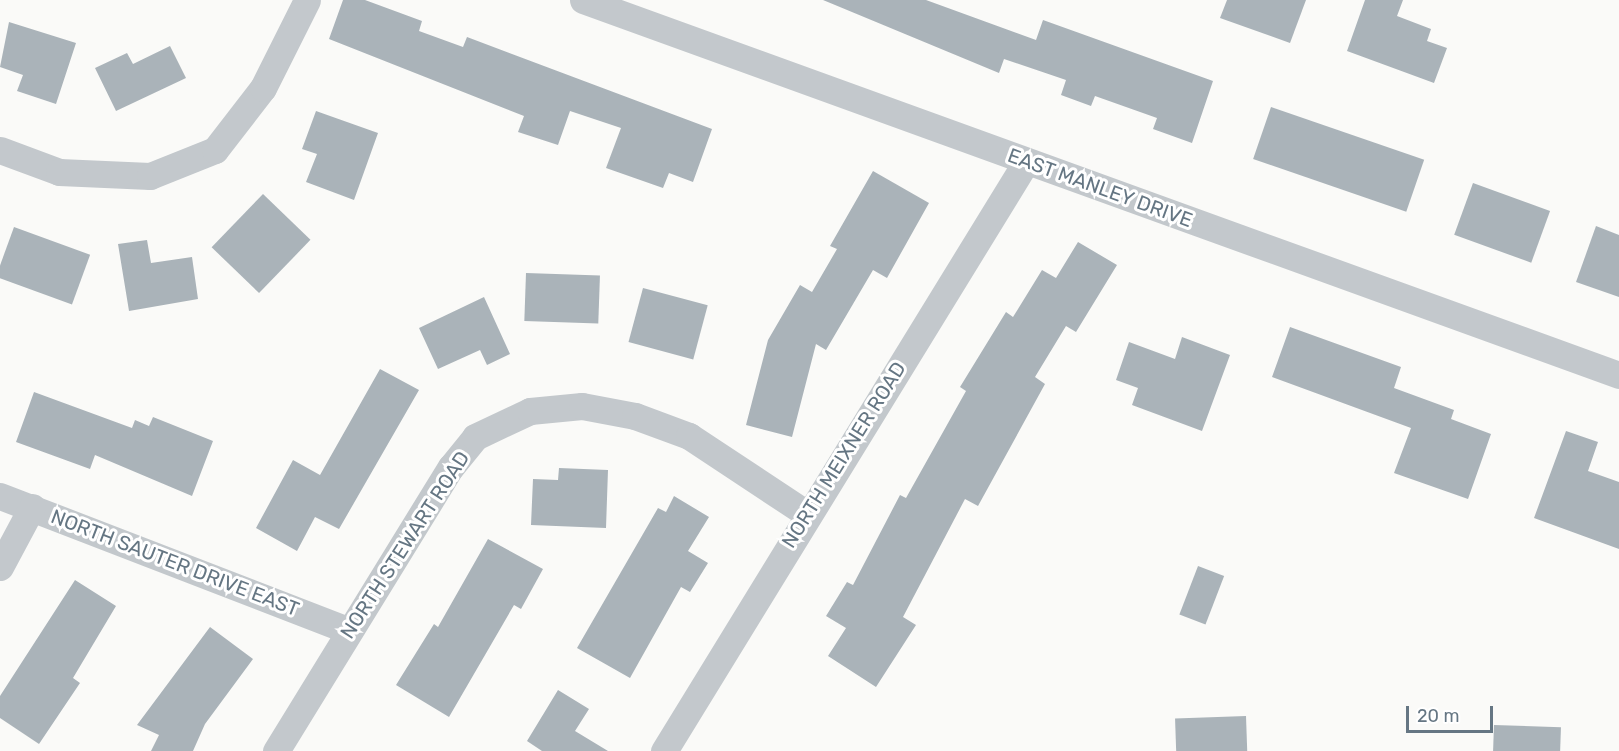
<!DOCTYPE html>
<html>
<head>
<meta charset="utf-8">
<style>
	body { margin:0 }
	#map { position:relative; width:1619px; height:751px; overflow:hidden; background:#fafaf8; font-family:Rubik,sans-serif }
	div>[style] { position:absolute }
	.building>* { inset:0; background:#aab3b9; transform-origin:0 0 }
	.street>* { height:27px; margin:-13.5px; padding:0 13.5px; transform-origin:13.5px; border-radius:13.5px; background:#c3c8cc }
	span { translate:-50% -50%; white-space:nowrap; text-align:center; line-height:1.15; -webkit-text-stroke:6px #fff; paint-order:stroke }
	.street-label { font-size:20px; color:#657683 }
	.scale { position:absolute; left:1406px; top:706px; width:87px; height:27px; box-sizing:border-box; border:3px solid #657683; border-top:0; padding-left:8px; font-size:18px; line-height:21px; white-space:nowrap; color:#657683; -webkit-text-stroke:4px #fff; paint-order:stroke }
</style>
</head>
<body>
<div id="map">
	<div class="building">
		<i style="clip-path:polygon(343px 0,365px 0,422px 21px,419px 31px,463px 47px,467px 37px,712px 129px,693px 182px,669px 173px,663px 188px,606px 168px,621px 128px,570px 111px,558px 145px,518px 132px,524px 116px,329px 39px)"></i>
		<i style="clip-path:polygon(823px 0,926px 0,1036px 40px,1043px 20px,1213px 81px,1192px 143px,1153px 129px,1157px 118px,1095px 96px,1091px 106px,1061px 95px,1066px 80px,1004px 59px,999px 73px)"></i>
		<i style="clip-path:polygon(1227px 0,1306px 0,1290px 43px,1220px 18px)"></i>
		<i style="clip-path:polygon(1365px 0,1403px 0,1397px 16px,1431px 29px,1427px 41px,1447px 48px,1434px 83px,1347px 51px)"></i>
		<i style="clip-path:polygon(9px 22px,76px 43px,56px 104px,17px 91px,23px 75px,0 67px)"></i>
		<i style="clip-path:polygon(170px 46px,186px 78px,116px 111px,95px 68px,127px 53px,133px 64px)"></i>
		<i style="left:1271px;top:107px;width:162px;height:55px;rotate:19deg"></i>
		<i style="clip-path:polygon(316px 111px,378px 133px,354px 200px,306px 182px,317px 154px,302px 149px)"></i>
		<i style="clip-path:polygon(873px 171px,929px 203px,887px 278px,873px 270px,826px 350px,816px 344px,792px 437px,746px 425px,768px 340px,800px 285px,812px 292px,837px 249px,830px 246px)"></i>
		<i style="left:1473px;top:183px;width:82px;height:55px;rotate:20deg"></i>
		<i style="left:263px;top:194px;width:66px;height:74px;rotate:44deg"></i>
		<i style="clip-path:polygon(1596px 226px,1619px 235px,1619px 297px,1576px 282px)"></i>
		<i style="left:14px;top:227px;width:81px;height:53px;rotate:20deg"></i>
		<i style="clip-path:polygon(147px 240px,151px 263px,192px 257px,198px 299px,129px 311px,118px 244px)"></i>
		<i style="clip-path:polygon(1078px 242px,1117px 265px,1076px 332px,1066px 326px,1035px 377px,1045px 384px,978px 506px,965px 499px,903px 617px,916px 625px,876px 687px,828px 656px,846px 628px,826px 616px,847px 582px,853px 585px,900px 495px,906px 498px,966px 391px,960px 387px,1006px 312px,1013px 317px,1042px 270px,1056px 278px)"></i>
		<i style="left:526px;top:273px;width:74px;height:48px;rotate:2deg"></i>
		<i style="left:643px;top:288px;width:67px;height:56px;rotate:15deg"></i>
		<i style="clip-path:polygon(484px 297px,510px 354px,487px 365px,480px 350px,438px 369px,419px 328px)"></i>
		<i style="clip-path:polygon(1290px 327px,1401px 367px,1394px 388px,1454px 410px,1451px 419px,1491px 434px,1468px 499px,1394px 473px,1411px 428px,1272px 377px)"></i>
		<i style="clip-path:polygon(1182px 337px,1230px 355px,1202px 431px,1132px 405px,1138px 388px,1116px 380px,1129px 342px,1175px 359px)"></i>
		<i style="clip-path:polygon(380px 369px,419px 390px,339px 529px,315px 517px,297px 551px,256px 528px,293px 460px,320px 475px)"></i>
		<i style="clip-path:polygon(34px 392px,132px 428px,135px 420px,149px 426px,153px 417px,213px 441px,192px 496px,95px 455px,90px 469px,16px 442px)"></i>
		<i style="clip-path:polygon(1566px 431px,1598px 442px,1588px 471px,1619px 482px,1619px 549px,1534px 518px)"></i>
		<i style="clip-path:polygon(559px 468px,608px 470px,606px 528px,531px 525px,533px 479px,558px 480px)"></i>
		<i style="clip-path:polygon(674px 496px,709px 517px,688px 551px,708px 563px,690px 592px,681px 587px,630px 678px,577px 648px,658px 508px,666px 512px)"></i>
		<i style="clip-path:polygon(488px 539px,543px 569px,521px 609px,514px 605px,449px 717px,396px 685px,434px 624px,438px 627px)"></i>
		<i style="left:1198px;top:566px;width:28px;height:52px;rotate:21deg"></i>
		<i style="clip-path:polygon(75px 580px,116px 606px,73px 678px,80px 683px,39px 744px,0 718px,0 696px)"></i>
		<i style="clip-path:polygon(210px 627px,253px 659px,205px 724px,193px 751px,151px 751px,159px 735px,137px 725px)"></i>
		<i style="clip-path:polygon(558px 690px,589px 709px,575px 731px,608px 751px,542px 751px,527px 741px)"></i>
		<i style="left:1246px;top:716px;width:35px;height:71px;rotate:88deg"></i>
		<i style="left:1494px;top:725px;width:67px;height:26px;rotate:2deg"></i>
	</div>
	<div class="street">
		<i style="left:583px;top:0;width:1102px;rotate:19.9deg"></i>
		<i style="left:0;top:150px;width:63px;rotate:20.4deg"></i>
		<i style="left:59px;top:172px;width:91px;rotate:2.5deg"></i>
		<i style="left:150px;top:176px;width:70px;rotate:-21.8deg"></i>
		<i style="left:215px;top:150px;width:78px;rotate:-52.3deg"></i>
		<i style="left:263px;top:88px;width:98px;rotate:-63.4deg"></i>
		<i style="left:0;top:496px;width:374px;rotate:21.1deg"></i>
		<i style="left:0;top:567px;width:68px;rotate:-61.9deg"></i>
		<i style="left:276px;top:751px;width:334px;rotate:-58.4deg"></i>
		<i style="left:451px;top:467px;width:38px;rotate:-51deg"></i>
		<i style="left:475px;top:437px;width:61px;rotate:-25.3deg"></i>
		<i style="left:530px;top:411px;width:52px;rotate:-5.5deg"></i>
		<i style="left:582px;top:406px;width:54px;rotate:10.7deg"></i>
		<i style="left:635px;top:416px;width:58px;rotate:20.3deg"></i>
		<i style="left:689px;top:436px;width:141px;rotate:33.5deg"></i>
		<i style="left:664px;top:751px;width:691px;rotate:-58.43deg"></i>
	</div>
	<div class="street-label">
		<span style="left:1100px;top:188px;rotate:20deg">EAST MANLEY DRIVE</span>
		<span style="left:844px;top:455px;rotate:-58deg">NORTH MEIXNER ROAD</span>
		<span style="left:405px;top:545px;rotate:-57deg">NORTH STEWART ROAD</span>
		<span style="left:175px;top:563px;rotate:21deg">NORTH SAUTER DRIVE EAST</span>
	</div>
	<div class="scale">20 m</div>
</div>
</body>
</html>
